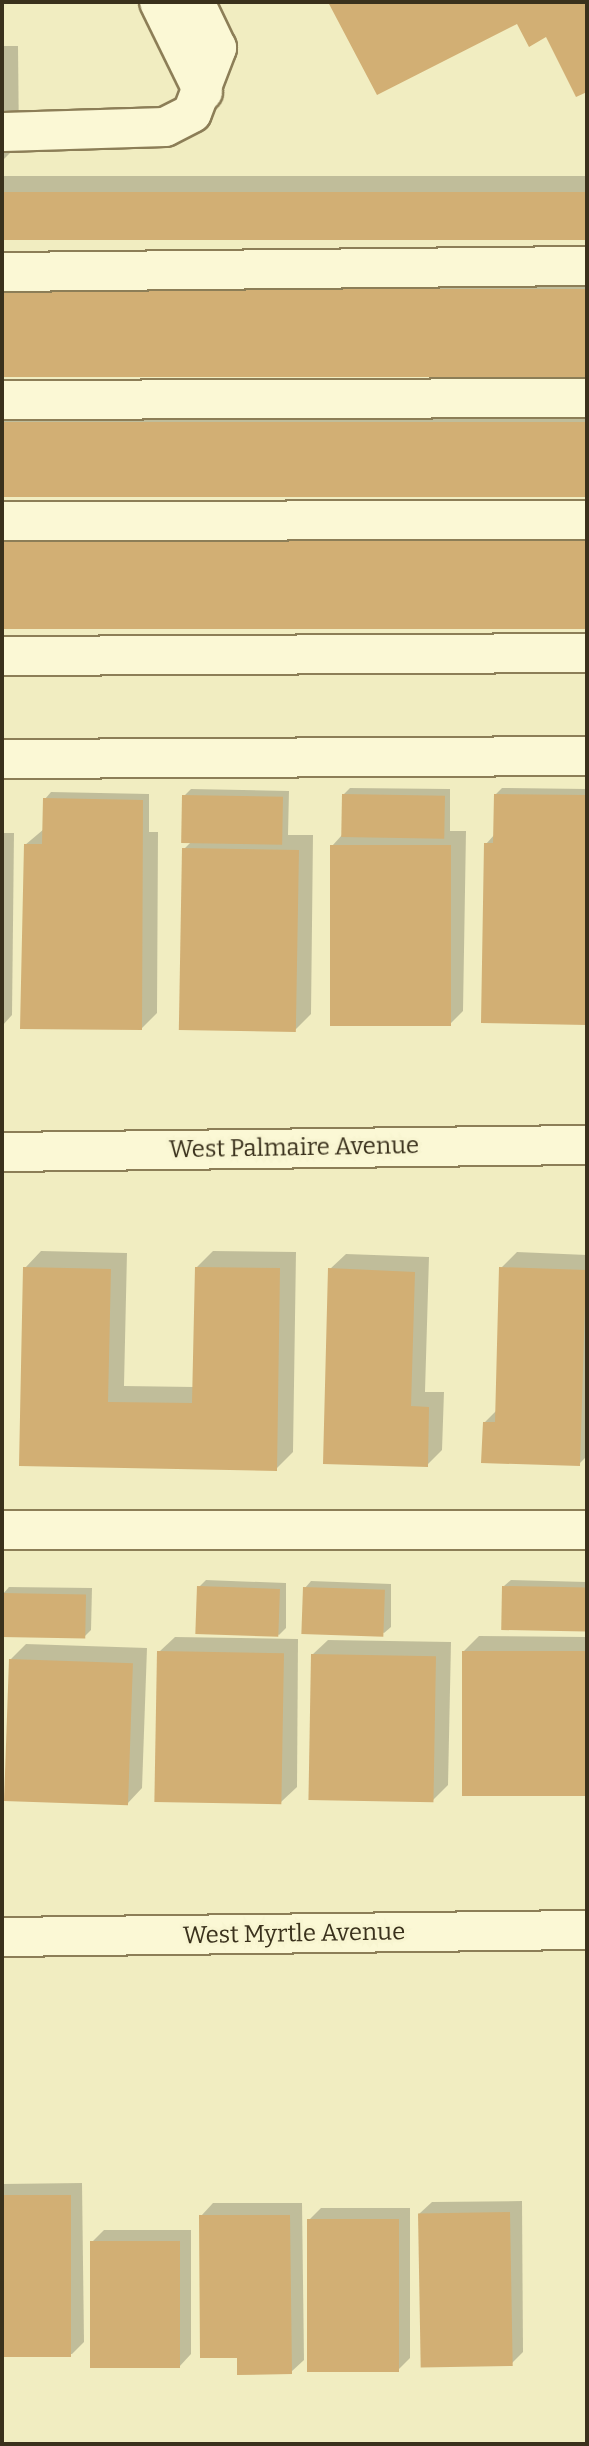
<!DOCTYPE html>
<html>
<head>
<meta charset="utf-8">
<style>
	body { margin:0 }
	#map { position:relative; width:589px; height:2446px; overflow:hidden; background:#f1edc1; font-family:Bitter,serif }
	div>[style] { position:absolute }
	.shadow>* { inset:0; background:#0003; transform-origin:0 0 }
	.building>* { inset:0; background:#d2af74; transform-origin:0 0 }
	.roads { filter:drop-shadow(2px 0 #8c7e57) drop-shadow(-2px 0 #8c7e57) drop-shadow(0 2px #8c7e57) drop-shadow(0 -2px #8c7e57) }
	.minor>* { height:38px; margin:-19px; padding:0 19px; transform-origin:19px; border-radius:19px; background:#fbf8d5 }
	span { translate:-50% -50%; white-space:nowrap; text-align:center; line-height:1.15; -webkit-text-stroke:6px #f8f5d1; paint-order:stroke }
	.street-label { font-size:24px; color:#3a311c }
	.frame { position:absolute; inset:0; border:4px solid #3a311c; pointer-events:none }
</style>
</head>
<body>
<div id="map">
	<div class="shadow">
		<i style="clip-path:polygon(330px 2px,587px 2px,587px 90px,577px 95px,547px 35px,518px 22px,378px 93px)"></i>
		<i style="clip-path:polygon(2px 46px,18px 46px,19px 144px,4px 159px)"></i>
		<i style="left:587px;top:176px;width:62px;height:585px;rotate:90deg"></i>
		<i style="left:587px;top:273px;width:102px;height:585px;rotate:90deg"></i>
		<i style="left:587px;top:406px;width:89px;height:585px;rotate:90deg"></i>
		<i style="left:587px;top:525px;width:103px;height:585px;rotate:90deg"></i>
		<i style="clip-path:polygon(350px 788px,450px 789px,450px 831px,466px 831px,463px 1011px,448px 1026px,332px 846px,342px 835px,344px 794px)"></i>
		<i style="clip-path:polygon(502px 788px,587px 789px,587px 1023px,482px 1022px,486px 844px,495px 834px,495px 795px)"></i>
		<i style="clip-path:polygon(191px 789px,289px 791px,288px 835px,313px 835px,311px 1014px,295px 1030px,184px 849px,191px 842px,184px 796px)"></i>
		<i style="clip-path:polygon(51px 792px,149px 794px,149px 832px,158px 832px,157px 1013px,142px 1028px,25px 845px,44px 829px,45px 799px)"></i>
		<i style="clip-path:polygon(2px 833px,14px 833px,12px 1015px,2px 1026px)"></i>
		<i style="clip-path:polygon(41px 1251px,127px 1253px,124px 1386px,194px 1387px,196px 1268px,213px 1251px,296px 1252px,293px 1452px,276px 1469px,21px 1464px,25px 1268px)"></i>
		<i style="clip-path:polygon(517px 1252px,587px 1255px,587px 1456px,579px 1464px,484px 1423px,497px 1410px,501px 1268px)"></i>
		<i style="clip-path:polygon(346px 1254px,429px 1257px,425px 1392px,444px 1392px,442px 1450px,427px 1465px,330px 1269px)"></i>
		<i style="clip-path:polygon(206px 1580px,286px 1583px,286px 1628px,279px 1635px,199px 1587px)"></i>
		<i style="clip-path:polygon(511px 1580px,587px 1582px,587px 1629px,504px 1586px)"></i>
		<i style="clip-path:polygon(311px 1581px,391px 1584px,391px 1627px,384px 1633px,305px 1588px)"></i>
		<i style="clip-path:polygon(9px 1587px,92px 1588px,91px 1630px,84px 1637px,2px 1635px,3px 1594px)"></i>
		<i style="clip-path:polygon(479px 1636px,587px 1637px,585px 1796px,464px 1651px)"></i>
		<i style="clip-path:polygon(175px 1637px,298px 1639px,297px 1787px,281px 1802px,159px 1652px)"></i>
		<i style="clip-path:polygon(328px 1640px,451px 1642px,448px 1785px,433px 1800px,312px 1655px)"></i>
		<i style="clip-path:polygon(26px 1644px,147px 1648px,142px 1788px,127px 1804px,11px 1659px)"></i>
		<i style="clip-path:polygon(82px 2183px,84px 2342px,72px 2354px,2px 2355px,2px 2184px)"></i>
		<i style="clip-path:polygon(522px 2201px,523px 2352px,511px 2364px,419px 2214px,432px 2202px)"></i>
		<i style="clip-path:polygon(213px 2203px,302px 2203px,304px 2360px,291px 2372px,238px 2356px,201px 2216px)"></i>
		<i style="clip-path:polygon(321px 2208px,410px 2208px,410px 2358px,398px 2370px,309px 2220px)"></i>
		<i style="clip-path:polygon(104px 2230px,191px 2230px,191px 2354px,179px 2367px,92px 2242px)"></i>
	</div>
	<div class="building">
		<i style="clip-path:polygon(328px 2px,587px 2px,587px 92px,576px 97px,546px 37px,529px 47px,517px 24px,377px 95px)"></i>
		<i style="left:587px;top:192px;width:48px;height:585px;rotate:90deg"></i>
		<i style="left:587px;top:289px;width:88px;height:585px;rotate:90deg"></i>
		<i style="left:587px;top:422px;width:75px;height:585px;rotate:90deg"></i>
		<i style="left:587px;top:541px;width:88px;height:585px;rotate:90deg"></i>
		<i style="left:342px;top:794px;width:103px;height:43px;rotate:1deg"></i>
		<i style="clip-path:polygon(494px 794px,587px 795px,587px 1025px,481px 1023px,484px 843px,493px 843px)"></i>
		<i style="left:182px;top:795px;width:101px;height:48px;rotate:1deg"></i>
		<i style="clip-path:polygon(43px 798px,143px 800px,142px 1030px,20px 1029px,24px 844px,42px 844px)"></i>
		<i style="left:330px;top:845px;width:121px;height:181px"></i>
		<i style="left:182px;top:848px;width:117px;height:182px;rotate:1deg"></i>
		<i style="clip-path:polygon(23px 1267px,111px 1269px,108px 1402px,192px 1403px,195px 1267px,280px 1268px,277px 1471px,19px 1466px)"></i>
		<i style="clip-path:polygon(499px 1267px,586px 1270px,580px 1466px,481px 1463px,483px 1422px,495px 1422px)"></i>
		<i style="clip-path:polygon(328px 1268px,415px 1272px,411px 1406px,429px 1407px,428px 1467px,323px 1464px)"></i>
		<i style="left:197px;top:1586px;width:83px;height:48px;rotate:2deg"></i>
		<i style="left:502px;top:1586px;width:85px;height:44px;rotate:1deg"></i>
		<i style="left:303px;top:1587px;width:82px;height:47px;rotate:2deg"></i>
		<i style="left:2px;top:1593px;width:84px;height:44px;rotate:1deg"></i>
		<i style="left:157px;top:1651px;width:127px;height:151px;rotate:1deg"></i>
		<i style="left:462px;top:1651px;width:125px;height:145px"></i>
		<i style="left:311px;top:1654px;width:125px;height:146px;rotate:1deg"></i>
		<i style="left:9px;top:1659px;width:124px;height:142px;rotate:2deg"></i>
		<i style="left:2px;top:2195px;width:69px;height:162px"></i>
		<i style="left:510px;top:2212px;width:154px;height:92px;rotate:89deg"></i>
		<i style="clip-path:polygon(199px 2215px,290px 2215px,292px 2374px,237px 2375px,237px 2358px,200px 2358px)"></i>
		<i style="left:399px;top:2219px;width:153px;height:92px;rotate:90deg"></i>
		<i style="left:180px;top:2241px;width:127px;height:90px;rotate:90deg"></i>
	</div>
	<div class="roads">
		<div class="minor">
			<i style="left:159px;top:2px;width:100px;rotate:63.9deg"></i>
			<i style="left:4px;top:132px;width:161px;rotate:-1.8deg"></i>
			<i style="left:165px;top:127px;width:30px;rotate:-27deg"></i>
			<i style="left:192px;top:113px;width:70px;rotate:-69deg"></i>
			<i style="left:217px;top:48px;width:51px;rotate:-115.6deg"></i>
			<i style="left:2px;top:272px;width:585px;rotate:-0.59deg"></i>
			<i style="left:2px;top:400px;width:585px;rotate:-0.2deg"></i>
			<i style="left:2px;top:521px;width:585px;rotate:-0.1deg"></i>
			<i style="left:2px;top:656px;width:585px;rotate:-0.29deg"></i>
			<i style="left:2px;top:759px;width:585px;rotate:-0.29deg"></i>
			<i style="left:2px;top:1152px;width:585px;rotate:-0.69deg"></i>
			<i style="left:2px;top:1530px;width:585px"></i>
			<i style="left:2px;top:1937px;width:585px;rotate:-0.69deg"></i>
		</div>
	</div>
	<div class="street-label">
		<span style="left:294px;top:1148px;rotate:-1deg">West Palmaire Avenue</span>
		<span style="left:294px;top:1934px;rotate:-1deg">West Myrtle Avenue</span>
	</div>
	<div class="frame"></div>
</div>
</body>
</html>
